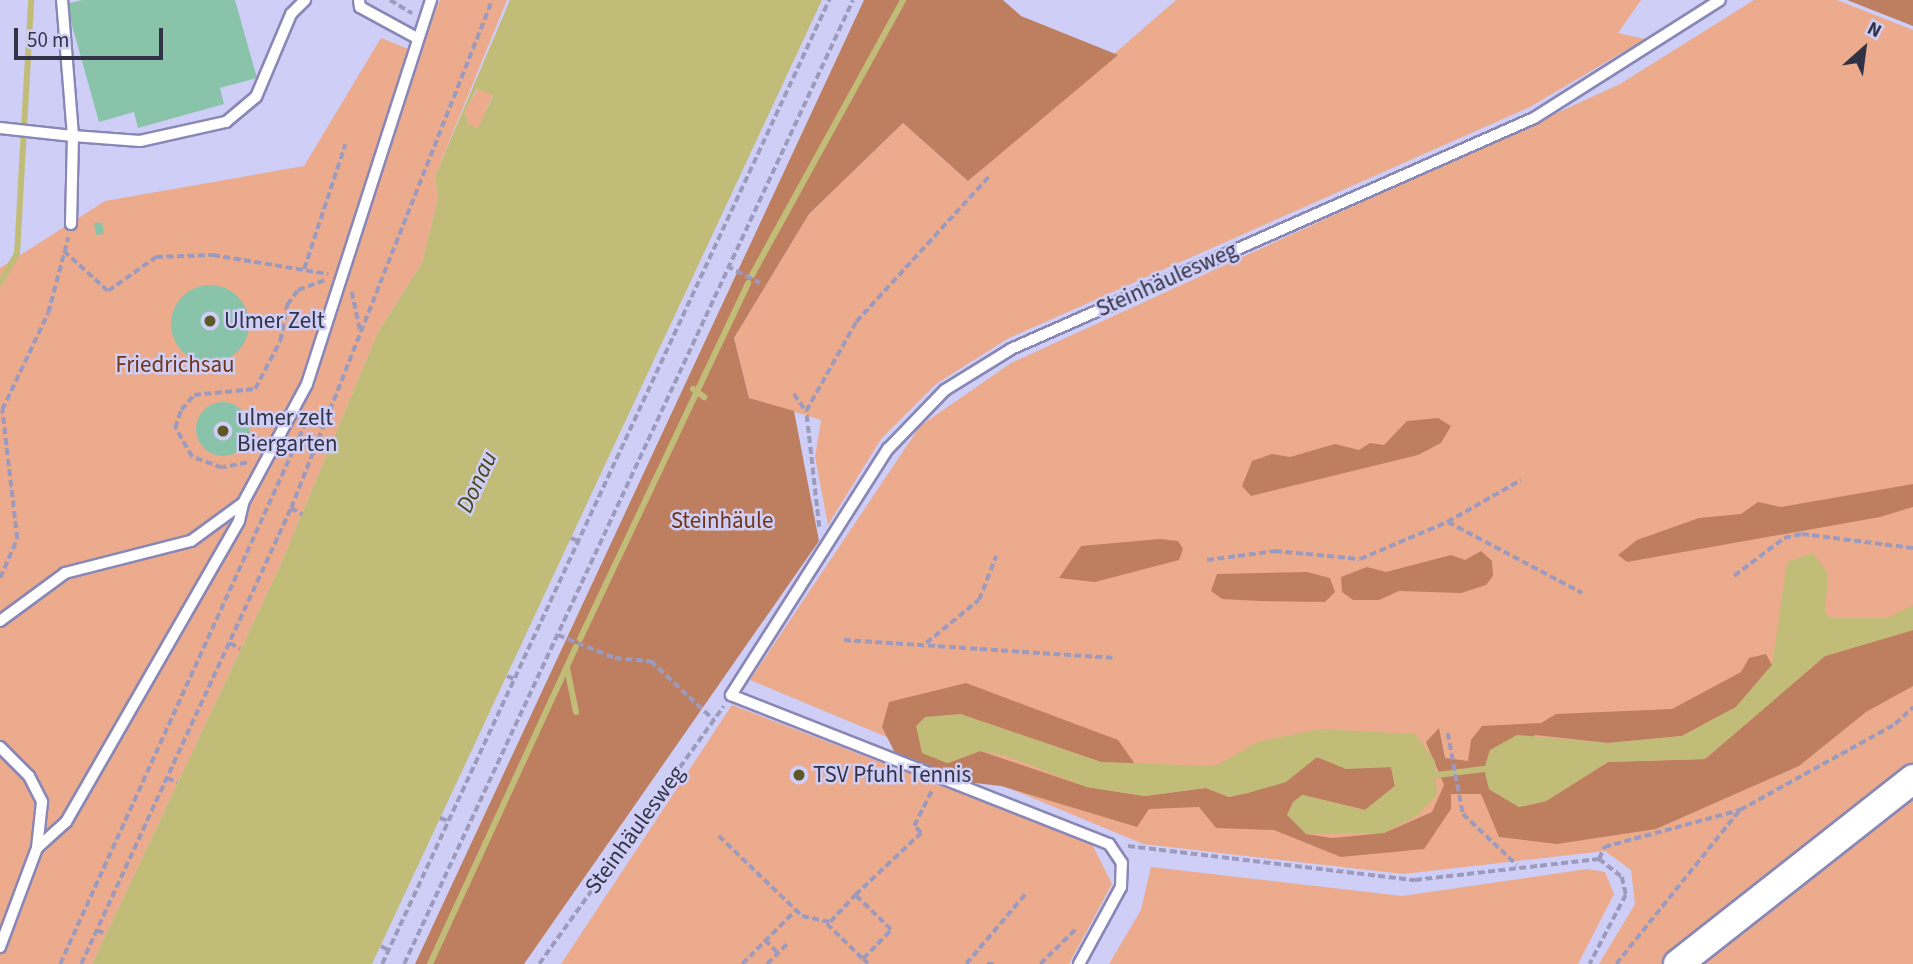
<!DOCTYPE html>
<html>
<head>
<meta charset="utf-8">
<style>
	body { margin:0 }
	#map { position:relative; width:1913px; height:964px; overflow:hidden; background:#cfcef7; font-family:"Source Sans 3",sans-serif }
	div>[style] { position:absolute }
	.green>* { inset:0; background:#ecab8d }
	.forest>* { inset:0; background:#be7f61 }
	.water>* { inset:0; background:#c1bd79 }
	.stream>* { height:6px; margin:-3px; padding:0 3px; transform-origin:3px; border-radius:3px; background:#c1bd79 }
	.building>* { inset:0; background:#89c3aa; transform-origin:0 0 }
	.round { border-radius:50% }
	.path>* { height:3.5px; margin-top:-1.75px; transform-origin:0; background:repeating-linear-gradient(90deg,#9c9bbd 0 7px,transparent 0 10.5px) }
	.roads { filter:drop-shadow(2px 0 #8987b6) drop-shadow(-2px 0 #8987b6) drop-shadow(0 2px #8987b6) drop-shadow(0 -2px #8987b6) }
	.service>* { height:10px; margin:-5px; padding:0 5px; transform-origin:5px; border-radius:5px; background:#fff }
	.tertiary>* { height:28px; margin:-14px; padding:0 14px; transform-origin:14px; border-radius:14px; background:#fff }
	.dots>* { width:19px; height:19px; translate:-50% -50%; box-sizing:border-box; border:4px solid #cfcef7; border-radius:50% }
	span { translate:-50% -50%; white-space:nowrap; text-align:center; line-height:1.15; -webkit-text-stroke:5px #cfcef7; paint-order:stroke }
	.street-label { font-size:23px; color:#323246 }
	.poi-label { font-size:23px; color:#323246 }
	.left { translate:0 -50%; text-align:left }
	.park-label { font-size:23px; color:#713515 }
	.water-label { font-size:24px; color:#494611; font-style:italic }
	.north { position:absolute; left:1829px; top:14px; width:70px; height:70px; -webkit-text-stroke:5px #cfcef7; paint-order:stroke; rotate:28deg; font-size:19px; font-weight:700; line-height:28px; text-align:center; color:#323246 }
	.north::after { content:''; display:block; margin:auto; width:24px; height:32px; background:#323246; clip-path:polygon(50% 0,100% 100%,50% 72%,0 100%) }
	.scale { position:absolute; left:14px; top:28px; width:149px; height:32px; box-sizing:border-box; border:4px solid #323246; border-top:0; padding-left:9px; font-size:21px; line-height:24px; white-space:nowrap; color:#323246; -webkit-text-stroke:5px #cfcef7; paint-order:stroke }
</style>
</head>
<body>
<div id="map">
	<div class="green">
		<i style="clip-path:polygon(440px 0,507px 0,435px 176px,438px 198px,422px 263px,378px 332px,280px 566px,92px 964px,0 964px,0 268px,105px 201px,304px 166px,381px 38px,416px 52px)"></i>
		<i style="clip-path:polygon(1176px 0,1641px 0,1618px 33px,1645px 39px,1530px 107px,1009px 338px,936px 384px,881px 439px,828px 525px,815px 457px,821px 420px,749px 398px,734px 338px,809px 214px,903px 123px,968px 181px)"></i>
		<i style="clip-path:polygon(1754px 0,1837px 0,1913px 30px,1913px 764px,1661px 964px,1599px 964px,1635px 904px,1631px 870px,1605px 851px,1403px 874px,1143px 844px,750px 680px,920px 426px,1011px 363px,1620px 84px)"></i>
		<i style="clip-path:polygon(478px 89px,493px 94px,478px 129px,468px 124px,465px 110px)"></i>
		<i style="clip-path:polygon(732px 705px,1092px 844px,1112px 884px,1069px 964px,561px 964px)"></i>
		<i style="clip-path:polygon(1913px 798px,1913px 964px,1702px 964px,1729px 938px)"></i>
		<i style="clip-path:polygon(1151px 867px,1402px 896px,1587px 869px,1605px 872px,1614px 894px,1578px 964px,1109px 964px,1141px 910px)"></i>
	</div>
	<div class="forest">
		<i style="clip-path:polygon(864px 0,1003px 0,1021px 16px,1118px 55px,968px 181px,903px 123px,809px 214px,734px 338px,749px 398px,794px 411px,819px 541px,524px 964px,415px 964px)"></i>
		<i style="clip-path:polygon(1847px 0,1913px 0,1913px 26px)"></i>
		<i style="clip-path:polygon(1438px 418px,1451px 426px,1441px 443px,1418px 455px,1251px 496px,1242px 486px,1252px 461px,1272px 454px,1290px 457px,1335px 444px,1359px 450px,1370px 443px,1384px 445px,1407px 421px)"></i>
		<i style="clip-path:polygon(1913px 484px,1913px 507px,1880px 517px,1627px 562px,1618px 555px,1637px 540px,1699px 518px,1741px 514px,1758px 502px,1781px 507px)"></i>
		<i style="clip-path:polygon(1160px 539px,1178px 541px,1183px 549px,1179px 560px,1095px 582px,1059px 578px,1081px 546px)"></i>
		<i style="clip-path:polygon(1481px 551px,1492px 561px,1493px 576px,1486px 585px,1461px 593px,1399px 591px,1379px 600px,1353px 600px,1342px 592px,1341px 577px,1367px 567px,1386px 572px,1451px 555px,1465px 560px)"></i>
		<i style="clip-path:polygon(1307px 572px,1330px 578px,1335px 592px,1325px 602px,1259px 601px,1222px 599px,1211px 591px,1217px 574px)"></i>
		<i style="clip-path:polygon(1913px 630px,1913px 686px,1866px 712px,1799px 766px,1656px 829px,1557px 844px,1499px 837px,1481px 794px,1451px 794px,1451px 809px,1424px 849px,1341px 857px,1274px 830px,1216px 828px,1199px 807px,1149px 809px,1137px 827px,1001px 786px,958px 781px,895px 753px,882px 727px,889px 702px,966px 683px,1118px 740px,1135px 764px,1101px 762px,960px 714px,948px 763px,980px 751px,1087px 787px,1144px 796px,1206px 788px,1229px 797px,1285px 782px,1317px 757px,1346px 768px,1391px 767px,1395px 786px,1365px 810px,1303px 795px,1306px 834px,1332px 838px,1384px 833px,1432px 812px,1444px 785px,1426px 742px,1439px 728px,1445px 758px,1468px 761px,1471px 740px,1482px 726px,1541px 723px,1556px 714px,1672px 709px,1741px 672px,1749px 658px,1766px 654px,1772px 665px,1736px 707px,1682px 736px,1608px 743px,1535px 735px,1489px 789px,1519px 807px,1546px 801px,1608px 762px,1705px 759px,1825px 656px)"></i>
	</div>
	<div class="water">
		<i style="clip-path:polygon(evenodd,510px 0,822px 0,372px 964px,92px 964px,280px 566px,378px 332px,422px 263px,438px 198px,435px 176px,510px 0,477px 89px,493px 95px,478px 128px,468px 124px,465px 111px,477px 89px)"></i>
		<i style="clip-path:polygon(1813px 553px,1828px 574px,1825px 613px,1831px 618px,1887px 618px,1913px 605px,1913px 630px,1825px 656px,1705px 759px,1608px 762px,1546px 801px,1519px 807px,1489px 789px,1484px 769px,1490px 750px,1517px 735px,1608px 743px,1682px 736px,1736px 707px,1772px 665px,1787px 562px)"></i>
		<i style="clip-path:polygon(960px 714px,1101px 762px,1215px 766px,1260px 741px,1321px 729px,1415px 734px,1435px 761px,1437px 795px,1418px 815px,1384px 833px,1306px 834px,1287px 815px,1293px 802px,1302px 795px,1365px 810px,1395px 786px,1391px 767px,1346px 769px,1317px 757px,1286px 782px,1248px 793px,1229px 797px,1206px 788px,1144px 796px,1087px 787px,1006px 756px,980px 751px,947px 763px,922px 753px,916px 726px,925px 717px)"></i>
	</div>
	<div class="stream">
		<i style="left:752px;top:275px;width:314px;rotate:-61.2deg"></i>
		<i style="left:0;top:283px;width:34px;rotate:-60deg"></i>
		<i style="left:17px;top:254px;width:254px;rotate:-86.8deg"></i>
		<i style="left:693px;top:389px;width:14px;rotate:36deg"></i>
		<i style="left:580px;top:639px;width:394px;rotate:-64.7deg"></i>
		<i style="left:567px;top:668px;width:45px;rotate:78.4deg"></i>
		<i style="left:1437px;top:775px;width:47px;rotate:-7.3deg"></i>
		<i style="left:430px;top:964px;width:349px;rotate:-65.3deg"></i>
	</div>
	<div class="building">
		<i style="clip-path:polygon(82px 0,235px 0,257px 78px,220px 88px,224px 104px,138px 128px,134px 112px,99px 122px,66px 4px)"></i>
		<i style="left:102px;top:222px;width:12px;height:8px;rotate:81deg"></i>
		<i class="round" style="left:171px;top:285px;width:78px;height:78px"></i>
		<i class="round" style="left:196px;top:402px;width:54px;height:54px"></i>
	</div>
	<div class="path">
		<i style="left:390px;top:0;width:26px;rotate:31deg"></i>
		<i style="left:64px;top:251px;width:59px;rotate:42.3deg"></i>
		<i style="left:108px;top:291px;width:59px;rotate:-35.3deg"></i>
		<i style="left:156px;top:257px;width:57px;rotate:-2deg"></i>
		<i style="left:213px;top:255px;width:117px;rotate:9.4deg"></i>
		<i style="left:727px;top:266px;width:37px;rotate:27deg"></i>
		<i style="left:304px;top:269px;width:131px;rotate:-71.7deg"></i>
		<i style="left:352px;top:292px;width:38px;rotate:78deg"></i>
		<i style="left:794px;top:394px;width:21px;rotate:55deg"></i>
		<i style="left:298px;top:445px;width:17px;rotate:24deg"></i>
		<i style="left:247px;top:463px;width:25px;rotate:169deg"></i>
		<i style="left:222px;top:468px;width:32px;rotate:-160deg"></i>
		<i style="left:192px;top:457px;width:34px;rotate:-120deg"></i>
		<i style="left:175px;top:428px;width:19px;rotate:-72deg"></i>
		<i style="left:181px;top:410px;width:20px;rotate:-49deg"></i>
		<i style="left:194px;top:395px;width:61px;rotate:-5.6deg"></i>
		<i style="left:255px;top:389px;width:54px;rotate:-62.5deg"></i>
		<i style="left:280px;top:341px;width:37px;rotate:-79deg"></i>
		<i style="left:287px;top:305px;width:19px;rotate:-54deg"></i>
		<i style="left:298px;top:290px;width:30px;rotate:-20deg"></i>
		<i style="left:291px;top:508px;width:13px;rotate:29deg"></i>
		<i style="left:1448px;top:522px;width:152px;rotate:27.9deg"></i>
		<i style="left:819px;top:527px;width:117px;rotate:-96.4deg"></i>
		<i style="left:806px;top:411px;width:102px;rotate:-60.7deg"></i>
		<i style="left:856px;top:322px;width:200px;rotate:-47.6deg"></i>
		<i style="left:571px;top:538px;width:8px;rotate:23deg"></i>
		<i style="left:1207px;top:560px;width:69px;rotate:-7.5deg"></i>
		<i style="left:1275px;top:551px;width:85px;rotate:5.4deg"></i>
		<i style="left:1360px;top:559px;width:95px;rotate:-23deg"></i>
		<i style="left:1447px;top:522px;width:85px;rotate:-29.6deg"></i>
		<i style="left:1734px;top:576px;width:63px;rotate:-37.2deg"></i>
		<i style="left:1784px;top:538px;width:18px;rotate:-13deg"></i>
		<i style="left:1802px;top:534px;width:112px;rotate:7.2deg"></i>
		<i style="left:0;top:578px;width:43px;rotate:-66.4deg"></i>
		<i style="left:17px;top:539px;width:130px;rotate:-96.6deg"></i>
		<i style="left:2px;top:410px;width:107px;rotate:-64.6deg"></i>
		<i style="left:48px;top:313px;width:78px;rotate:-75.1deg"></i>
		<i style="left:558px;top:635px;width:61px;rotate:22deg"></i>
		<i style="left:615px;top:658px;width:36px;rotate:5deg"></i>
		<i style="left:651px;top:661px;width:86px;rotate:43.1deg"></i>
		<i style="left:844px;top:640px;width:269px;rotate:3.8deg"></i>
		<i style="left:230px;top:643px;width:12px;rotate:31deg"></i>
		<i style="left:926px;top:643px;width:68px;rotate:-39.1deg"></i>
		<i style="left:979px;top:600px;width:47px;rotate:-68.9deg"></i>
		<i style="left:507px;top:676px;width:8px;rotate:23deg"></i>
		<i style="left:1448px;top:733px;width:82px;rotate:79.5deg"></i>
		<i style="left:1463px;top:814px;width:74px;rotate:43.4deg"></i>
		<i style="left:167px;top:778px;width:11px;rotate:22deg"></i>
		<i style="left:440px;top:818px;width:9px;rotate:21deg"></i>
		<i style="left:719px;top:836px;width:115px;rotate:43.9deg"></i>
		<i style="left:802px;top:916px;width:29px;rotate:12deg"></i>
		<i style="left:830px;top:922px;width:37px;rotate:-47deg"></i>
		<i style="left:1128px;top:846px;width:289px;rotate:6.8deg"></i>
		<i style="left:1415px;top:880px;width:185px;rotate:-6.5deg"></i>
		<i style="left:1599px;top:859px;width:29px;rotate:38deg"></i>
		<i style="left:1622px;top:877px;width:18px;rotate:77deg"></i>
		<i style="left:1626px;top:895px;width:78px;rotate:117.6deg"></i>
		<i style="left:1599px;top:859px;width:13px;rotate:-67deg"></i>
		<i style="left:1604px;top:847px;width:141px;rotate:-15.2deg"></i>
		<i style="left:1740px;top:810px;width:177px;rotate:-29deg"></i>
		<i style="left:1895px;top:724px;width:25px;rotate:-43deg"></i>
		<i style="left:827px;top:924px;width:50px;rotate:44.2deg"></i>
		<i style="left:97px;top:930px;width:10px;rotate:24deg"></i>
		<i style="left:765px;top:940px;width:18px;rotate:45deg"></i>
		<i style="left:381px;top:946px;width:8px;rotate:30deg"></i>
		<i style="left:60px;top:964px;width:603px;rotate:-65.6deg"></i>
		<i style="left:81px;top:964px;width:502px;rotate:-65.27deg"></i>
		<i style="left:291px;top:508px;width:546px;rotate:-68.41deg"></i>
		<i style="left:382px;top:964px;width:1063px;rotate:-65.12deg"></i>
		<i style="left:404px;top:964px;width:1063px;rotate:-65.03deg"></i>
		<i style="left:539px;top:964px;width:317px;rotate:-54.4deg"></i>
		<i style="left:742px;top:964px;width:76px;rotate:-45deg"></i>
		<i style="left:767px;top:964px;width:30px;rotate:-45deg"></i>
		<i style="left:868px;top:964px;width:7px;rotate:-135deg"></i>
		<i style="left:863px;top:959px;width:40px;rotate:-46deg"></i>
		<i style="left:891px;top:930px;width:50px;rotate:-135.8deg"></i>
		<i style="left:855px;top:895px;width:91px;rotate:-43.2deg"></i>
		<i style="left:921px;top:833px;width:10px;rotate:-135deg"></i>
		<i style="left:914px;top:826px;width:40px;rotate:-63.4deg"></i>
		<i style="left:966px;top:964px;width:94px;rotate:-49.7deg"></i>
		<i style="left:987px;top:964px;width:7px"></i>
		<i style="left:1040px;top:964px;width:52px;rotate:-44.2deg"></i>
		<i style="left:1616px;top:964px;width:198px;rotate:-51.2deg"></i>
	</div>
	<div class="roads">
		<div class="service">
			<i style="left:359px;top:0;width:7px;rotate:82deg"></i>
			<i style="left:360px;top:7px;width:63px;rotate:28.6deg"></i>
			<i style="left:0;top:128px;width:73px;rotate:6.3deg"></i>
			<i style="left:73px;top:136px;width:136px;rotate:-94.6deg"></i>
			<i style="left:71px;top:224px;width:88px;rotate:-88.7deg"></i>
			<i style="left:73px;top:136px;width:67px;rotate:4.3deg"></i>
			<i style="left:140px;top:141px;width:88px;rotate:-12.5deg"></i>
			<i style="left:226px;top:122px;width:39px;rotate:-40deg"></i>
			<i style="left:256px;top:97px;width:90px;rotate:-67.1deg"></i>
			<i style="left:291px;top:14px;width:20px;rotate:-45deg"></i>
			<i style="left:0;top:621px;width:81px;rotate:-36.4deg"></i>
			<i style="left:65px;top:573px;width:130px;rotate:-14.3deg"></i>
			<i style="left:191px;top:541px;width:64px;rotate:-36.2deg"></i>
			<i style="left:243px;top:503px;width:135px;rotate:-61.7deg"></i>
			<i style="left:307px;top:384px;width:404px;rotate:-72.1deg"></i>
			<i style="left:0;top:747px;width:41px;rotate:45deg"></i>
			<i style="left:29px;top:776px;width:29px;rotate:63deg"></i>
			<i style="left:42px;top:802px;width:46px;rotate:96.2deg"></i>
			<i style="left:37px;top:848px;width:106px;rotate:110.5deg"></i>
			<i style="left:37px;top:848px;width:39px;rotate:-42deg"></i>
			<i style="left:66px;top:822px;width:347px;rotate:-60.1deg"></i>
			<i style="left:239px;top:521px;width:18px;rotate:-77deg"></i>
			<i style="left:1079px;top:964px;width:88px;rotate:-61.4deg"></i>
			<i style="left:1121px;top:887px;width:24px;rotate:-88deg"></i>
			<i style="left:1122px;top:863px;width:23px;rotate:-124deg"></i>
			<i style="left:1109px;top:844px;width:406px;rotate:-158.5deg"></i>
			<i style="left:731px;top:695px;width:292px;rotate:-57.5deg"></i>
			<i style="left:888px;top:449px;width:82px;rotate:-46deg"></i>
			<i style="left:945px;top:390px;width:78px;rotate:-31.8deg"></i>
			<i style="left:1011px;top:349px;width:572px;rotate:-23.83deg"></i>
			<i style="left:1534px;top:118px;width:220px;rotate:-32.4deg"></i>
		</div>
		<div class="tertiary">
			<i style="left:1678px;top:964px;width:299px;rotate:-38.2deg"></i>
		</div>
	</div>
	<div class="dots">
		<i style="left:210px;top:321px;background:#5c5926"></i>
		<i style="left:223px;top:431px;background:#5c5926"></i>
		<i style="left:799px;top:775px;background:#5c5926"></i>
	</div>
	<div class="street-label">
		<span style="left:1167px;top:280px;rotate:-24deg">Steinhäulesweg</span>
		<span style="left:635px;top:830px;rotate:-54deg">Steinhäulesweg</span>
	</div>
	<div class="poi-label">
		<span class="left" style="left:224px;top:321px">Ulmer Zelt</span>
		<span class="left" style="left:237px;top:431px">ulmer zelt<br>Biergarten</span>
		<span class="left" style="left:813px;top:775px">TSV Pfuhl Tennis</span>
	</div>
	<div class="park-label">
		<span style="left:175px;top:365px">Friedrichsau</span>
		<span style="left:722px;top:521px">Steinhäule</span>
	</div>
	<div class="water-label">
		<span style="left:477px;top:482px;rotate:-65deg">Donau</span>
	</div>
	<div class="north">N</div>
	<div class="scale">50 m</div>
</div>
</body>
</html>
